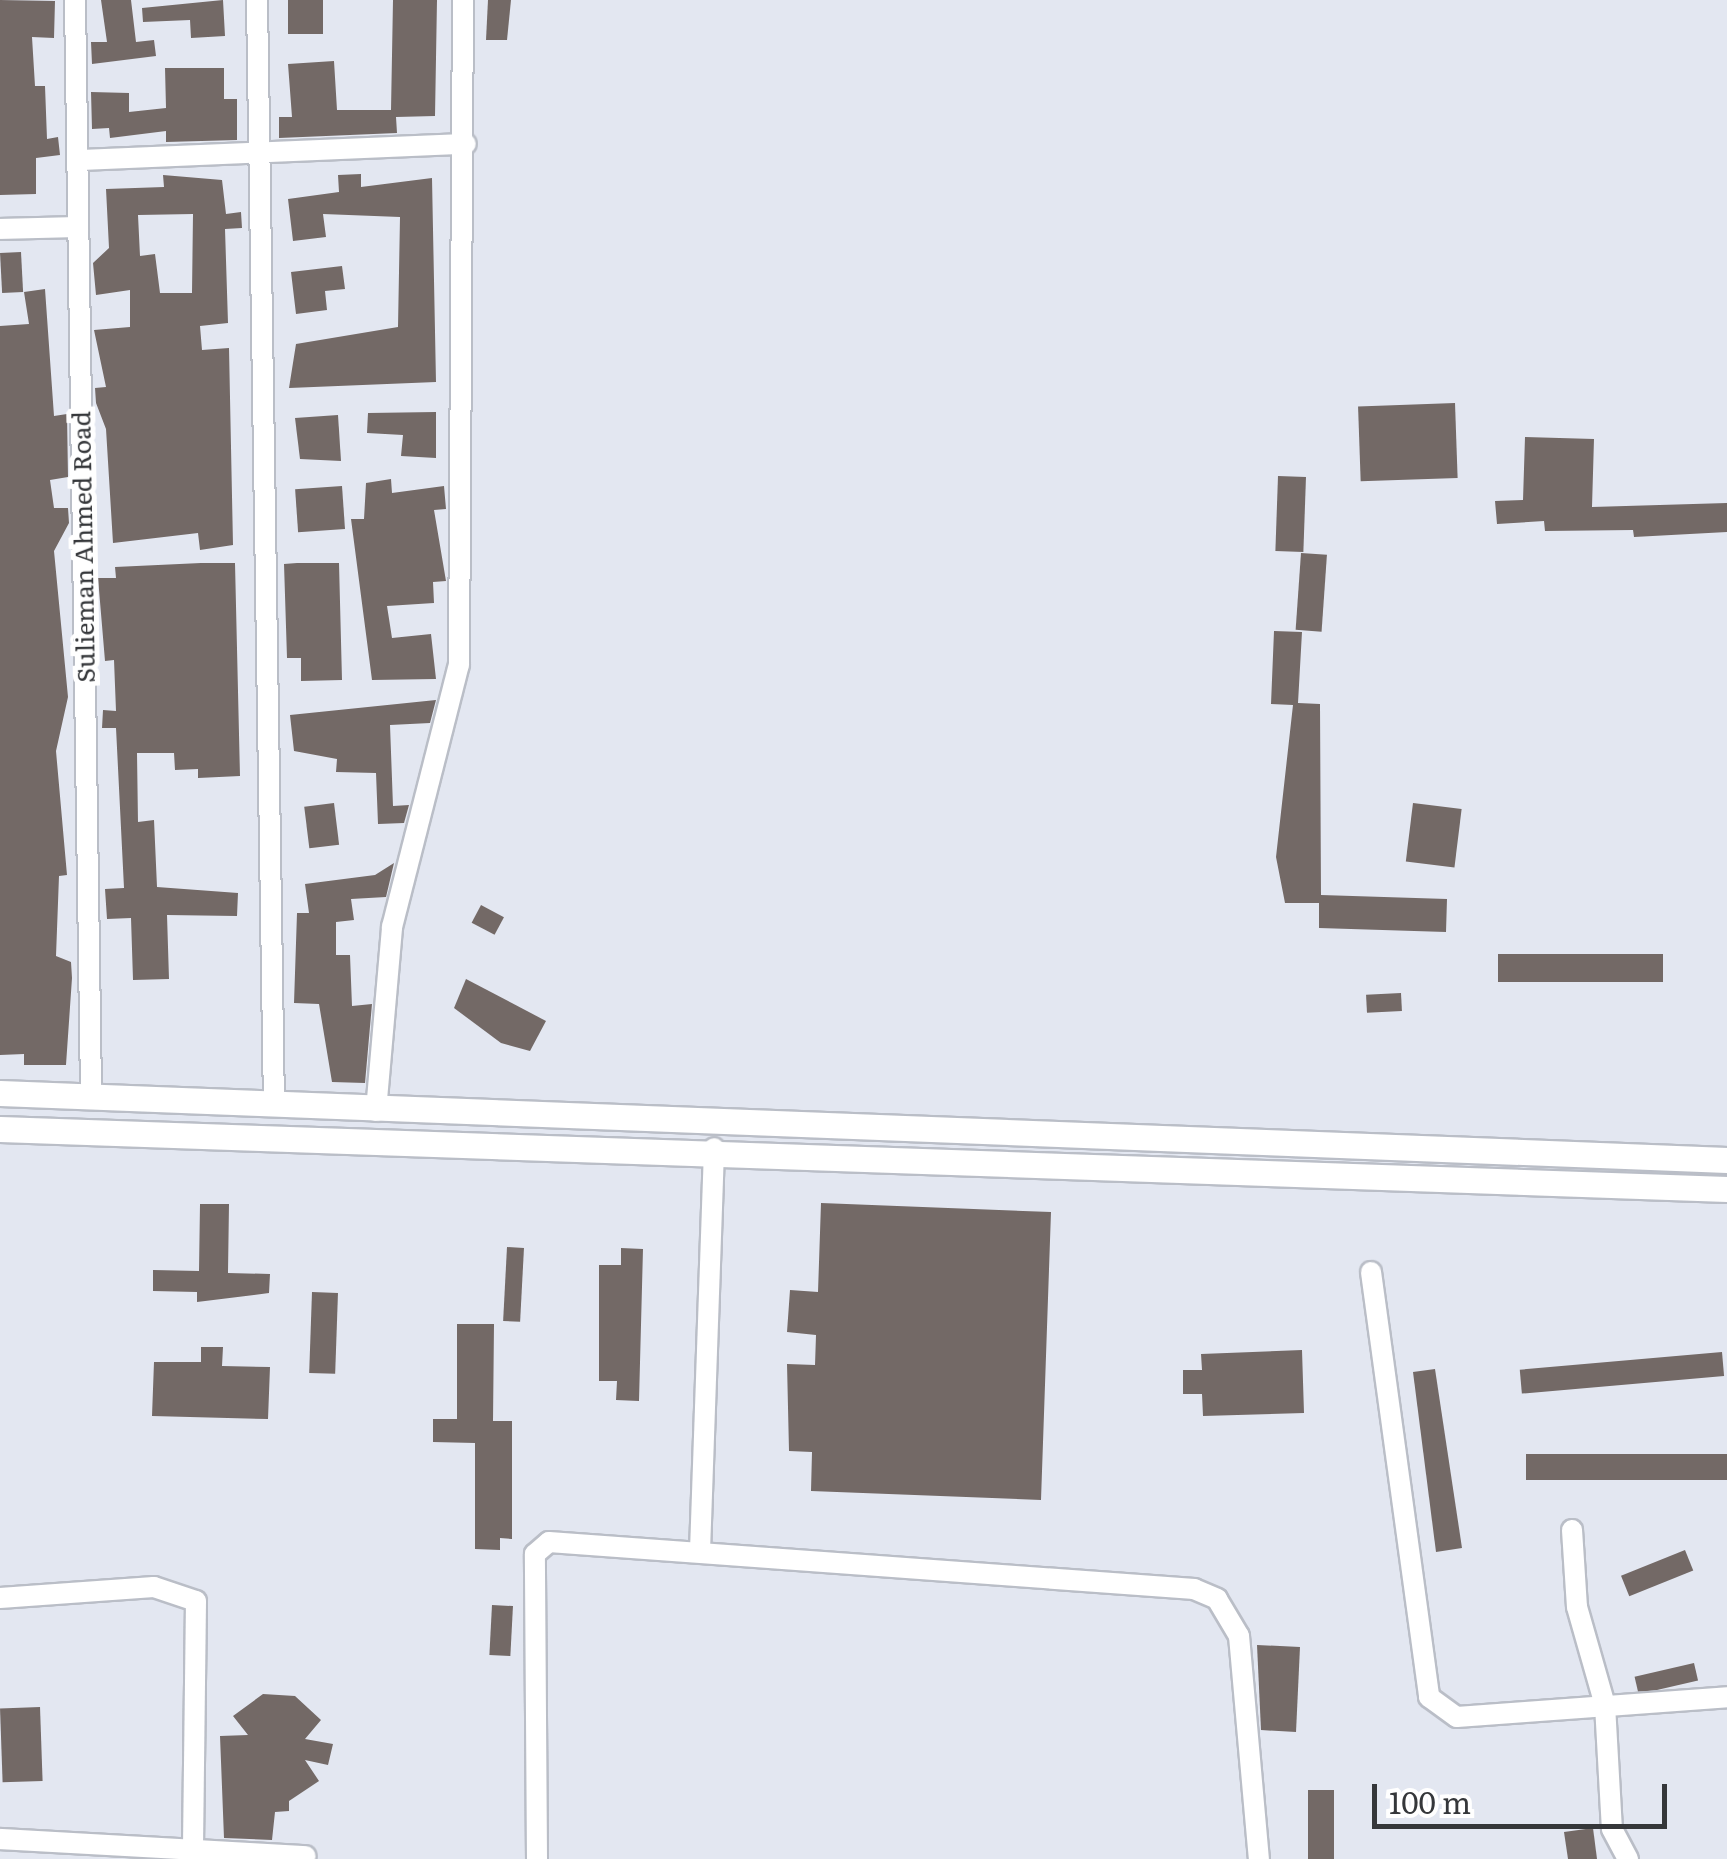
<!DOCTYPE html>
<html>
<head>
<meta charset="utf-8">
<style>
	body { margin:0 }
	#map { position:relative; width:1727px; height:1859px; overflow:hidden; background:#e3e7f1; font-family:Literata,serif }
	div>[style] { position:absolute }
	.building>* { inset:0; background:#736966; transform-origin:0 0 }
	.roads { filter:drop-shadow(2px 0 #babec7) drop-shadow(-2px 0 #babec7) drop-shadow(0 2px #babec7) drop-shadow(0 -2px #babec7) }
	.minor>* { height:20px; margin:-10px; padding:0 10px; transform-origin:10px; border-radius:10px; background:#fff }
	.tertiary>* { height:25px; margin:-12.5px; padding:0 12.5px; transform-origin:12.5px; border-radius:12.5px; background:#fff }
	span { translate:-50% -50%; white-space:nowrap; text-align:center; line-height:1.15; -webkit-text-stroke:10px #fff; paint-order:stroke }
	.street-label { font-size:25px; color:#35373a }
	.scale { position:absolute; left:1372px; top:1784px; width:295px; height:45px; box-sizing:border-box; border:5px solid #35373a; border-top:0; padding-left:12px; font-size:30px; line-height:35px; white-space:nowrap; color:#35373a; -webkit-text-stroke:8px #fff; paint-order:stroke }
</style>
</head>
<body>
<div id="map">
	<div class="building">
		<i style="clip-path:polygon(0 0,55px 1px,54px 38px,32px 37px,35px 86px,45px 86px,47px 139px,58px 137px,60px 155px,36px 158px,36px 194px,0 195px)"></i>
		<i style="clip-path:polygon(101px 0,131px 0,136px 42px,154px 40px,156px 56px,92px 64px,91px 42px,107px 42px)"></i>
		<i style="clip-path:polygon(223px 0,225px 36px,191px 38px,190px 20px,143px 22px,142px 8px)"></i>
		<i style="left:288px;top:0;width:35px;height:34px"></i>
		<i style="clip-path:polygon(393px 0,437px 0,435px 116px,396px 117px,397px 133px,279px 138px,279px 117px,292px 117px,288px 64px,334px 61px,337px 110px,391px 110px)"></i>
		<i style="clip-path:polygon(488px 0,511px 0,507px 40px,486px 40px)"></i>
		<i style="clip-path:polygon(165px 68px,224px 68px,224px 99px,237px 99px,237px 140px,166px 142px,166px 131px,110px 138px,109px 128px,92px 129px,91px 92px,129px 93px,129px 112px,166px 108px)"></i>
		<i style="clip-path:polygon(361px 174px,361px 187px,432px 178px,436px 382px,289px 388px,296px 344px,398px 327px,400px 217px,323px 214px,326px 237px,293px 241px,288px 199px,339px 192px,338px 175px)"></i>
		<i style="clip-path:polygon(evenodd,163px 175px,222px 180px,226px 214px,241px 212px,242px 228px,225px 229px,228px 323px,200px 326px,202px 350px,229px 348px,233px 545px,200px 550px,198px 533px,113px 543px,106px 429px,96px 403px,95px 388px,106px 387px,94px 330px,130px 327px,130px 290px,96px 295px,93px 263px,109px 248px,106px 189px,164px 187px,163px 175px,193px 214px,192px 293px,160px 293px,155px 254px,140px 256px,138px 215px,193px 214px)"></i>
		<i style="left:21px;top:252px;width:40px;height:21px;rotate:87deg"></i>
		<i style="clip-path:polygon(342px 266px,345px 289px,325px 291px,327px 310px,296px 314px,291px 272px)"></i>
		<i style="clip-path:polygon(45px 289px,54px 416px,67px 414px,68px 477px,50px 480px,54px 508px,68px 508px,69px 523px,54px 551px,68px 697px,56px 751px,67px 875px,59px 876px,56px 956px,71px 962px,72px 978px,66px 1065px,24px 1065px,24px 1054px,0 1055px,0 326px,29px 324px,24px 292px)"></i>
		<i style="left:1455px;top:403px;width:75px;height:97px;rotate:88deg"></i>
		<i style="clip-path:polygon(436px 412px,436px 458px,401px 456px,403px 435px,367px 433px,368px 413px)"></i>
		<i style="clip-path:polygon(338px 415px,341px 461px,300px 459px,295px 418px)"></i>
		<i style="clip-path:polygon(1525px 437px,1594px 439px,1592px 507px,1727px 503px,1727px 532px,1634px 537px,1633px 530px,1545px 531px,1544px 521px,1497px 524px,1495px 501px,1523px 500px)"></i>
		<i style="left:1278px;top:476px;width:28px;height:75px;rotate:2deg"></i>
		<i style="clip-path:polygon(391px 479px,392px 493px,444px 486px,446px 509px,434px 510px,446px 581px,433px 582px,434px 603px,387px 606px,392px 638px,431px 634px,436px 679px,372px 680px,351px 519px,364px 519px,366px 483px)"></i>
		<i style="left:342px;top:486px;width:43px;height:47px;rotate:86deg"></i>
		<i style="left:1301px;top:553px;width:26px;height:77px;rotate:4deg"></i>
		<i style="clip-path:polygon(201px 563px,235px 563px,240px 776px,198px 778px,198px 769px,175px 770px,174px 753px,137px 753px,138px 822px,154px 820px,157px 887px,238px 893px,237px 916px,167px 915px,169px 979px,133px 980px,131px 918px,107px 919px,105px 889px,124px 888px,116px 728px,102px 728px,103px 710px,116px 711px,114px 660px,105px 661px,98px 578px,116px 578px,115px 567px)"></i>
		<i style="clip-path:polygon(297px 563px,339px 563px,342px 680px,301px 681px,301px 658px,287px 658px,284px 564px)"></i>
		<i style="clip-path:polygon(1274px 631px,1302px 632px,1298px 703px,1320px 704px,1321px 895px,1447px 899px,1446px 932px,1319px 928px,1319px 903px,1285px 903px,1276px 857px,1293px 705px,1271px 704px)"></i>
		<i style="clip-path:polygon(436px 700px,430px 723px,390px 725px,393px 806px,409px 805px,404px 823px,378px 824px,376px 773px,336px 772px,337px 759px,294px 751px,290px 715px)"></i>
		<i style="left:334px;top:803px;width:42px;height:30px;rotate:83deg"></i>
		<i style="left:1413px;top:803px;width:49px;height:59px;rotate:7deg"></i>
		<i style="clip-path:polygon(394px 863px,386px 897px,351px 899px,354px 920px,336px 922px,336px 955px,350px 955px,352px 1006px,372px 1004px,365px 1083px,332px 1082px,319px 1004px,294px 1003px,297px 913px,309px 913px,305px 884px,375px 875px)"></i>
		<i style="left:481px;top:905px;width:26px;height:20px;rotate:28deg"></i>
		<i style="left:1498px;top:954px;width:165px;height:28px"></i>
		<i style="clip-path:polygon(466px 979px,546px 1021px,530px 1051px,501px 1043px,454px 1008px)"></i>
		<i style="left:1401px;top:993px;width:18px;height:35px;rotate:87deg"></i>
		<i style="clip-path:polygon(821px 1203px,1051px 1212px,1041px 1500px,811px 1491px,812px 1452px,789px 1451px,787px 1364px,815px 1365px,816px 1335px,787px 1332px,790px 1290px,818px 1292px)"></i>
		<i style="clip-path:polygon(200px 1204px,229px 1204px,228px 1273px,270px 1274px,269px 1293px,197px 1302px,197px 1292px,153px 1291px,153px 1270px,199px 1271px)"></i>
		<i style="left:507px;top:1247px;width:17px;height:74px;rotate:3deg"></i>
		<i style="clip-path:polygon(621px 1248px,643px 1249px,639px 1401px,616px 1400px,617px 1381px,599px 1381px,599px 1265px,621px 1265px)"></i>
		<i style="left:312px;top:1292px;width:26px;height:81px;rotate:2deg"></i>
		<i style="clip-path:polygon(457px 1324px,494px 1324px,493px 1421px,512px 1421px,512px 1539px,500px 1538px,500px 1550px,475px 1549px,475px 1443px,433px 1442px,433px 1419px,457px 1419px)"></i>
		<i style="clip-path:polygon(201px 1347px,223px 1347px,222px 1366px,270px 1367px,268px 1419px,152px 1416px,154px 1362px,201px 1362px)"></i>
		<i style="clip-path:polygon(1302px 1350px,1304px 1413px,1203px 1416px,1202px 1394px,1183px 1394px,1183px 1370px,1202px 1370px,1201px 1354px)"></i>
		<i style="left:1722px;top:1352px;width:24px;height:203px;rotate:85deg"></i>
		<i style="clip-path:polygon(1435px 1369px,1462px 1548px,1436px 1552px,1413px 1372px)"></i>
		<i style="left:1727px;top:1454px;width:26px;height:201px;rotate:90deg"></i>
		<i style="left:1685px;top:1550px;width:22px;height:69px;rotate:68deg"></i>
		<i style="left:492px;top:1605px;width:21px;height:50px;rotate:3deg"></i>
		<i style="clip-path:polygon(1257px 1645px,1300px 1647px,1296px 1732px,1261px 1730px)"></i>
		<i style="left:1694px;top:1663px;width:18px;height:61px;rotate:77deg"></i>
		<i style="clip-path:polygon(263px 1694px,295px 1696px,321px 1720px,305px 1739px,333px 1744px,328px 1765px,305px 1760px,319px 1781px,289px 1801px,289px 1811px,275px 1812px,272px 1840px,224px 1838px,220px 1736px,248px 1735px,233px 1716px)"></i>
		<i style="left:40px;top:1707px;width:74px;height:40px;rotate:88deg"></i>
		<i style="left:1308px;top:1790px;width:26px;height:69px"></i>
		<i style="clip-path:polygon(1593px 1828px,1597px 1859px,1568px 1859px,1564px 1832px)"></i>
	</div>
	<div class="roads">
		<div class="minor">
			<i style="left:75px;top:0;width:1094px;rotate:89.16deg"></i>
			<i style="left:257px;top:0;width:1105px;rotate:89.12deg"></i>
			<i style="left:79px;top:160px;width:387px;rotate:-2.4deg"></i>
			<i style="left:0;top:229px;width:78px;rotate:-1.5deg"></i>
			<i style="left:376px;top:1111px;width:185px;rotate:-85deg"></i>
			<i style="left:392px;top:927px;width:270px;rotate:-75.7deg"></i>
			<i style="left:459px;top:665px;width:665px;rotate:-89.66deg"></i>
			<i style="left:1371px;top:1272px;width:429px;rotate:82.2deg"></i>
			<i style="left:1429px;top:1697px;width:34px;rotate:36deg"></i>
			<i style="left:1457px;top:1717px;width:271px;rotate:-4.2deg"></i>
			<i style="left:1572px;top:1530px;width:77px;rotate:86.3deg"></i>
			<i style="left:1577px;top:1607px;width:102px;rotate:74.1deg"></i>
			<i style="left:1605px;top:1705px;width:124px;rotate:86.8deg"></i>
			<i style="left:1612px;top:1829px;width:34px;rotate:62deg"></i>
			<i style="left:700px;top:1551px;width:403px;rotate:-88deg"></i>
			<i style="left:0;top:1598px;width:154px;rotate:-4.1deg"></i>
			<i style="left:154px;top:1587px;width:44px;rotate:18.4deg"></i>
			<i style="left:196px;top:1601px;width:249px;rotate:90.7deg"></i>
			<i style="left:0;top:1839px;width:306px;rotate:3.2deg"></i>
			<i style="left:537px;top:1859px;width:305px;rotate:-90.4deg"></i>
			<i style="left:535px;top:1554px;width:18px;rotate:-41deg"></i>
			<i style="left:549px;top:1542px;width:647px;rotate:4.17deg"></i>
			<i style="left:1194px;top:1589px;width:25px;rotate:23deg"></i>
			<i style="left:1217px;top:1599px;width:43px;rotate:59.3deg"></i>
			<i style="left:1239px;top:1636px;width:224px;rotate:84.9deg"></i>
		</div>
		<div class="tertiary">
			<i style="left:0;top:1093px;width:1728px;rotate:2.22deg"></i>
			<i style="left:0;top:1129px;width:1728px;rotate:1.99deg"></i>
		</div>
	</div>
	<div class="street-label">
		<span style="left:83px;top:547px;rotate:-91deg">Sulieman Ahmed Road</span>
	</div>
	<div class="scale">100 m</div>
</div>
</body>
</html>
